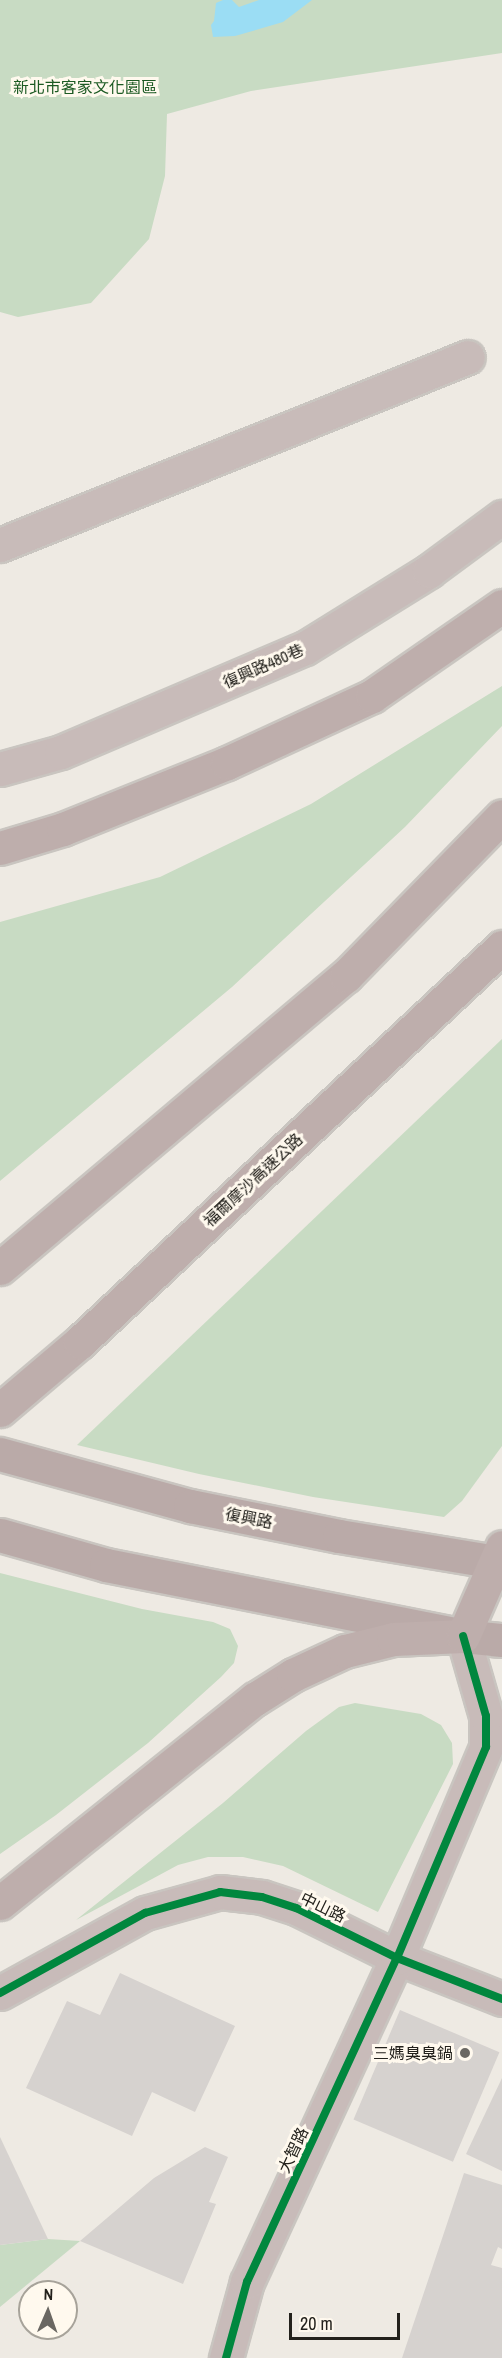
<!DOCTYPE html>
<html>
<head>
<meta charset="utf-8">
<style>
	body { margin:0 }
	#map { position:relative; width:502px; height:2358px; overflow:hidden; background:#eeeae3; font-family:"Archivo Narrow","Noto Sans TC",sans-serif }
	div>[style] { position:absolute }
	.green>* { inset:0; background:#c8dbc3 }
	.water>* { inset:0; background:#9bddf4 }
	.building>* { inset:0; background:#d6d2cf; transform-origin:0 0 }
	.roads { filter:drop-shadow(2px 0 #c9c5c0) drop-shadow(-2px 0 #c9c5c0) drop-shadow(0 2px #c9c5c0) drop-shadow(0 -2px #c9c5c0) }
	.minor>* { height:33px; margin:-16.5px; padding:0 16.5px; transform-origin:16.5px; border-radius:16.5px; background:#c8bbb9 }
	.major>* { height:33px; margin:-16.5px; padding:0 16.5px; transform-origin:16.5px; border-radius:16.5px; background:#baaaa8 }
	.highway>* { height:33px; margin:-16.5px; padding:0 16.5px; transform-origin:16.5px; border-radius:16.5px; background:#beaeac }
	.cycleway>* { height:8px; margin:-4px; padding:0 4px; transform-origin:4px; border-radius:4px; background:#00873e }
	.dots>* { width:16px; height:16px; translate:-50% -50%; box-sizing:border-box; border:3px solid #fff9ee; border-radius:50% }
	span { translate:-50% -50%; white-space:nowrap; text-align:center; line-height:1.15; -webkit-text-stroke:6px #fff9ee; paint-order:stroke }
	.park-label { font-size:16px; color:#1c5a23 }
	.street-label { font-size:16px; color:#23211c }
	.poi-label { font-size:16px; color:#23211c }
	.right { translate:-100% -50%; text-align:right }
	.north { position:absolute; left:18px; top:2280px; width:60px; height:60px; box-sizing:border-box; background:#fff9ee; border:2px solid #a7a39a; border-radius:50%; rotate:2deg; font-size:16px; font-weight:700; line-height:24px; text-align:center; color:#23211c }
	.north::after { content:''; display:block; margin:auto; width:21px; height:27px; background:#6a6762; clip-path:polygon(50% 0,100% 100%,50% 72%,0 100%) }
	.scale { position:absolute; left:289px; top:2313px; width:111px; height:27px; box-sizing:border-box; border:3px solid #23211c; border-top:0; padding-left:8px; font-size:18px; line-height:21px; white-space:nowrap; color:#23211c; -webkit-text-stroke:4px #fff9ee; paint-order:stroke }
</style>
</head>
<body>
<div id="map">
	<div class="green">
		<i style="clip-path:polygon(0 0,502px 0,502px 53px,251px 91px,167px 114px,165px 176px,149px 239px,91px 303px,18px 317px,0 312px)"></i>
		<i style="clip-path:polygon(502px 686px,502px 726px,405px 827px,232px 987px,0 1181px,0 922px,160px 877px,311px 804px)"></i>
		<i style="clip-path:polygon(502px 1039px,502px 1446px,462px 1501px,444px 1517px,313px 1497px,199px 1474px,77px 1445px)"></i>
		<i style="clip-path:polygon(0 1573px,142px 1609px,213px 1622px,230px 1629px,238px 1646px,234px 1663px,221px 1677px,148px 1743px,56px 1815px,0 1854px)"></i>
		<i style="clip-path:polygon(355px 1703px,421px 1714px,441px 1725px,452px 1743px,453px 1764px,378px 1912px,283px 1866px,243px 1857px,208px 1857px,178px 1865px,76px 1920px,223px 1803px,306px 1731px,339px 1707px)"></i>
		<i style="clip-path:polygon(48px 2239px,80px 2241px,0 2307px,0 2245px)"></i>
	</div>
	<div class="water">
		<i style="clip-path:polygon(223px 0,232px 0,239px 7px,259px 0,312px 0,283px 22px,235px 36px,213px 37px,211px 25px,214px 21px,216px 3px)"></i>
	</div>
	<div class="building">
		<i style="clip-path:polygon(120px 1973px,235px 2026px,195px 2112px,152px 2092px,132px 2136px,26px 2088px,67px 2001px,100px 2015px)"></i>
		<i style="left:400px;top:2010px;width:108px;height:119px;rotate:23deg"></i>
		<i style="clip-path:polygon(502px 2078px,502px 2171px,466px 2154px)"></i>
		<i style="clip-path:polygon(0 2137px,48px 2239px,0 2245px)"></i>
		<i style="clip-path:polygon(205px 2147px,228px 2157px,209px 2202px,216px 2204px,183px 2284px,80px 2241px,154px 2178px)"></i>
		<i style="clip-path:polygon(464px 2173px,502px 2185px,502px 2249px,498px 2247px,491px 2265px,502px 2268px,502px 2358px,402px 2358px)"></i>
	</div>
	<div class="roads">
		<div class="minor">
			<i style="left:0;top:545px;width:504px;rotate:-21.89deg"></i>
			<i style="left:0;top:769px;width:63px;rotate:-15.6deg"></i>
			<i style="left:61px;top:752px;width:265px;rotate:-23.1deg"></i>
			<i style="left:305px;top:648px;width:146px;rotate:-31.8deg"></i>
			<i style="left:429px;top:571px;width:91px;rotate:-36.5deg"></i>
			<i style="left:0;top:1993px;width:166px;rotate:-28.9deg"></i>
			<i style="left:145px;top:1913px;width:78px;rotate:-15.6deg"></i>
			<i style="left:220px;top:1892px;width:42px;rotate:6.8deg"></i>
			<i style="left:262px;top:1897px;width:36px;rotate:18deg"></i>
			<i style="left:296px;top:1908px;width:113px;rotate:26.3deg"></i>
			<i style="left:397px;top:1958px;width:113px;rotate:21.3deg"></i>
			<i style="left:226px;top:2358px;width:79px;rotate:-74.6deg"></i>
			<i style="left:247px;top:2282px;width:357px;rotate:-65.2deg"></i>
			<i style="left:397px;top:1958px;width:229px;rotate:-67.1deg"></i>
			<i style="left:486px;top:1747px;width:31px;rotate:-90deg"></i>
			<i style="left:486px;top:1716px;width:83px;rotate:-106deg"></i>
		</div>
		<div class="major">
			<i style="left:0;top:1454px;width:197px;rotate:15.3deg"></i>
			<i style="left:190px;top:1506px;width:152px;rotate:11.4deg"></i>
			<i style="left:339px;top:1536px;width:165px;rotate:9.4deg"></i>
			<i style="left:0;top:1535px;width:110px;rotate:15.8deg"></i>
			<i style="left:106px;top:1565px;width:364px;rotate:11.2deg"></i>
			<i style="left:463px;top:1636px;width:39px;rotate:6deg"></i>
		</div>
		<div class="highway">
			<i style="left:0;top:848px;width:66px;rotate:-16.8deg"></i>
			<i style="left:63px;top:829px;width:177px;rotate:-21.9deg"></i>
			<i style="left:227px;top:763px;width:160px;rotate:-24.8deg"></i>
			<i style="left:372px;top:696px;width:158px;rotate:-34.7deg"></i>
			<i style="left:0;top:1268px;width:453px;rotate:-40.2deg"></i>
			<i style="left:346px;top:976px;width:223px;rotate:-45.7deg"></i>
			<i style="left:0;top:1410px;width:105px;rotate:-40.4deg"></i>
			<i style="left:80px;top:1342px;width:578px;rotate:-43.11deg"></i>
			<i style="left:0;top:1903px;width:327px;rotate:-38.7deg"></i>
			<i style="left:255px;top:1699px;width:45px;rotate:-32.3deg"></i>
			<i style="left:293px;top:1675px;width:57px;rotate:-24.8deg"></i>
			<i style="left:345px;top:1651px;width:49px;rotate:-14deg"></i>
			<i style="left:393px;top:1639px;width:70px;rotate:-2.5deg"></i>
			<i style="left:463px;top:1636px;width:97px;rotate:-66.3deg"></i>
		</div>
	</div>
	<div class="cycleway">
		<i style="left:0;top:1993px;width:166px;rotate:-28.9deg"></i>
		<i style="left:145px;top:1913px;width:78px;rotate:-15.6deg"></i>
		<i style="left:220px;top:1892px;width:42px;rotate:6.8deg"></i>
		<i style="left:262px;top:1897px;width:36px;rotate:18deg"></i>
		<i style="left:296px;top:1908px;width:113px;rotate:26.3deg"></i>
		<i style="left:397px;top:1958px;width:113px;rotate:21.3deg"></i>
		<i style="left:226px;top:2358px;width:79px;rotate:-74.6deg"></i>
		<i style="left:247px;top:2282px;width:357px;rotate:-65.2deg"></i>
		<i style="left:397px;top:1958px;width:229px;rotate:-67.1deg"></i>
		<i style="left:486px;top:1747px;width:31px;rotate:-90deg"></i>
		<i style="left:486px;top:1716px;width:83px;rotate:-106deg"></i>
	</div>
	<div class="dots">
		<i style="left:465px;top:2053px;background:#6a6762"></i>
	</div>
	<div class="park-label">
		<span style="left:85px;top:87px">新北市客家文化園區</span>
	</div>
	<div class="street-label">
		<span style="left:263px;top:666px;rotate:-24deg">復興路480巷</span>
		<span style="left:253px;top:1180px;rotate:-43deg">福爾摩沙高速公路</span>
		<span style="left:249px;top:1518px;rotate:11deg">復興路</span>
		<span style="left:323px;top:1907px;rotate:26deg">中山路</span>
		<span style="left:293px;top:2150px;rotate:-65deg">大智路</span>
	</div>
	<div class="poi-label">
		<span class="right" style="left:453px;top:2053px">三媽臭臭鍋</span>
	</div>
	<div class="north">N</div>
	<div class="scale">20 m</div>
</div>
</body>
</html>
